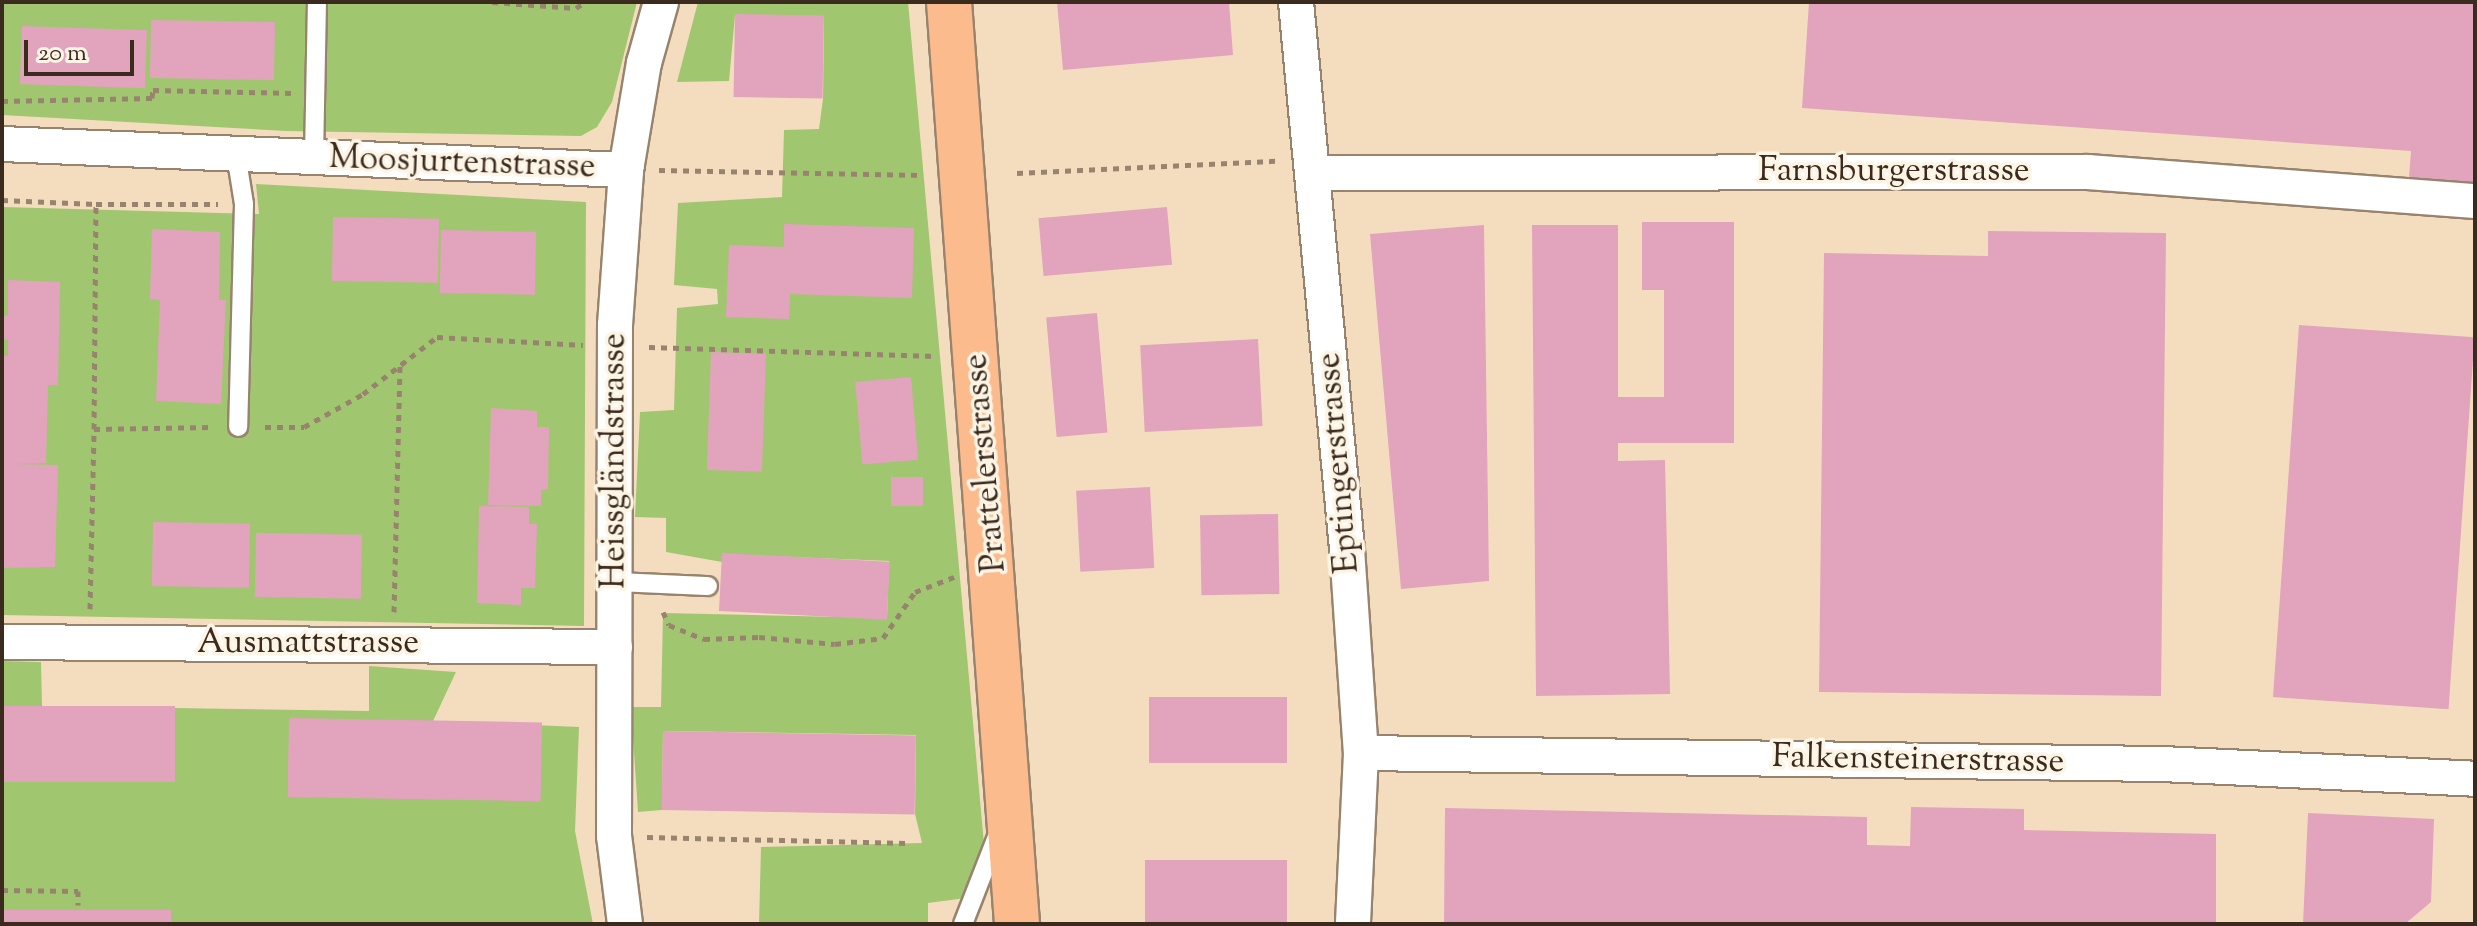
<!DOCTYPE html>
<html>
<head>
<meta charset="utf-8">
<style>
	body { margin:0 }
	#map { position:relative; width:2477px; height:926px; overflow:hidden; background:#f4ddbe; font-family:"Sorts Mill Goudy",serif }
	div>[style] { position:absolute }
	.green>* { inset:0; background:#a1c670 }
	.building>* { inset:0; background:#e2a3bd; transform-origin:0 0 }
	.path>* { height:5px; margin-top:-2.5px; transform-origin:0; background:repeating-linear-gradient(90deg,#98846e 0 6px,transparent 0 12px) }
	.roads { filter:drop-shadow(2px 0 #98846e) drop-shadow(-2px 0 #98846e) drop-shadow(0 2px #98846e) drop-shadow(0 -2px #98846e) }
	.lane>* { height:18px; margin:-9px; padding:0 9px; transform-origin:9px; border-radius:9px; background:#fff }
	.street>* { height:34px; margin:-17px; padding:0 17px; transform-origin:17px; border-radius:17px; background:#fff }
	.primary>* { height:44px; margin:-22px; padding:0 22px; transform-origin:22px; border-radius:22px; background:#fbbb8d }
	span { translate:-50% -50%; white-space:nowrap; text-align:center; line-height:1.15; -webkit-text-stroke:7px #fcf5e5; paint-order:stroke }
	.street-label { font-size:34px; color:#3b2a1e }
	.frame { position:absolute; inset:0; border:4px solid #3b2a1e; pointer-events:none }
	.scale { position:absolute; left:24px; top:40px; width:110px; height:36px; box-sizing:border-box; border:4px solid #3b2a1e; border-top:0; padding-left:10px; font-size:24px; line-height:28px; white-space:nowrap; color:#3b2a1e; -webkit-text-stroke:6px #fcf5e5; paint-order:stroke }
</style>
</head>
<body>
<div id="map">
	<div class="green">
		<i style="clip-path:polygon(2px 2px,637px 2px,612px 102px,597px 127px,581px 136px,286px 131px,2px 115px)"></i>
		<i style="clip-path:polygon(698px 2px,908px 2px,984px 844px,966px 898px,928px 903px,928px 924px,759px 924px,761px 847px,922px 843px,915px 814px,916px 735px,663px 731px,662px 810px,638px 812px,631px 707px,661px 707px,663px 613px,887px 618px,889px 561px,723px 554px,722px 562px,666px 552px,666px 518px,635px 517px,640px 412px,674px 410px,677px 308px,718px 304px,717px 289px,674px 285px,678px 203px,782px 197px,784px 130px,819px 129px,823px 99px,824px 16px,735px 15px,729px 81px,677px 82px)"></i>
		<i style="clip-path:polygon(256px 184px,586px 202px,584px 626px,2px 615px,2px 207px,259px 214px)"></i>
		<i style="clip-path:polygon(2px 661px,41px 662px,42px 706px,369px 711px,369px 666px,456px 672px,433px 721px,579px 727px,575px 831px,593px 924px,2px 924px)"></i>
	</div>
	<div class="building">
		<i style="clip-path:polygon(1057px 2px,1229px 2px,1233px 55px,1063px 70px)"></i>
		<i style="clip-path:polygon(1809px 2px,2475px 2px,2475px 183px,2409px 178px,2411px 151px,1802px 108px)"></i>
		<i style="left:735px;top:14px;width:89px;height:83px;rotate:1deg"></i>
		<i style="left:151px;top:20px;width:124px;height:58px;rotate:1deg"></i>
		<i style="left:22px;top:26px;width:125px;height:58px;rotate:2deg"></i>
		<i style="left:1167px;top:207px;width:58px;height:129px;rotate:85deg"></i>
		<i style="left:333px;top:217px;width:106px;height:64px;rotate:1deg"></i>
		<i style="clip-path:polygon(1642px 222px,1734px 222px,1734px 443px,1618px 443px,1618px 461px,1665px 460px,1670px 694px,1536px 696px,1532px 225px,1618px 225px,1618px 397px,1664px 397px,1664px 290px,1642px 290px)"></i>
		<i style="clip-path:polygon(784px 224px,914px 228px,912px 298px,790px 294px,789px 319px,726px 317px,729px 245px,784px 247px)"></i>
		<i style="clip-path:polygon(1484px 225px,1489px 581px,1401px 589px,1370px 234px)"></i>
		<i style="clip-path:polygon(152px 229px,220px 232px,219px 300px,226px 300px,221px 404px,156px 401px,160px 300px,150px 299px)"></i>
		<i style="left:441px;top:230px;width:95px;height:63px;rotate:1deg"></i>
		<i style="clip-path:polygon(1988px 231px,2166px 233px,2161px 696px,1819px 692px,1824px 253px,1988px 256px)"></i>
		<i style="clip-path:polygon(8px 280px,60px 282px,58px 385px,48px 385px,46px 463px,13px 464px,58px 465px,55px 567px,2px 568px,2px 356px,8px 356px,8px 340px,2px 339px,2px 317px,8px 315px)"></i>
		<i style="left:1097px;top:313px;width:120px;height:51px;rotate:85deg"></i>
		<i style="left:2299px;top:325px;width:176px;height:373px;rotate:4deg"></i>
		<i style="left:1258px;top:339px;width:87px;height:118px;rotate:87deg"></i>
		<i style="left:711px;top:352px;width:55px;height:118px;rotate:2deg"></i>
		<i style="left:911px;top:377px;width:83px;height:56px;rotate:85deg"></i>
		<i style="clip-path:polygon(491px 408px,537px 411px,537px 427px,549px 427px,548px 489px,541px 490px,541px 506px,488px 505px)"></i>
		<i style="left:891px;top:477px;width:32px;height:29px"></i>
		<i style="left:1150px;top:487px;width:81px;height:74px;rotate:87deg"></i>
		<i style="clip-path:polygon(479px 506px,529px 507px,529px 524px,537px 524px,535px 588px,521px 588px,521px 605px,477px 603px)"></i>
		<i style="left:1278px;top:514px;width:80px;height:78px;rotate:89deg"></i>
		<i style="left:153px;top:522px;width:97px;height:64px;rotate:1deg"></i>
		<i style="left:256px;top:533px;width:106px;height:64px;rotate:1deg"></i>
		<i style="left:722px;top:553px;width:168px;height:58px;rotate:3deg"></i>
		<i style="left:1287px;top:697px;width:66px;height:138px;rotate:90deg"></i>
		<i style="left:2px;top:706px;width:173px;height:76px"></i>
		<i style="left:289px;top:718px;width:253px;height:79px;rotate:1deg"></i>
		<i style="left:663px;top:731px;width:253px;height:79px;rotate:1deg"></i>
		<i style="clip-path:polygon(1911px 807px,2024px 809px,2024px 830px,2216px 834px,2216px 924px,1444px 924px,1445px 808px,1867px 817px,1867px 845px,1910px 846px)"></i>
		<i style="clip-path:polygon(2308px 813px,2434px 819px,2431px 902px,2405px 924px,2303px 924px)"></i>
		<i style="left:1287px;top:860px;width:64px;height:142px;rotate:90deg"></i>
		<i style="left:2px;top:910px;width:169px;height:14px"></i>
	</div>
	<div class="path">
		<i style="left:492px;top:2px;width:84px;rotate:4.1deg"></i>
		<i style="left:576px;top:8px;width:11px;rotate:-34deg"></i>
		<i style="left:2px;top:101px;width:150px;rotate:-1.1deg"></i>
		<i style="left:152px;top:98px;width:8px;rotate:-83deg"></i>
		<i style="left:153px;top:90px;width:138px;rotate:1.2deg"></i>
		<i style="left:659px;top:170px;width:264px;rotate:1.1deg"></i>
		<i style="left:1017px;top:173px;width:259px;rotate:-2.7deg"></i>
		<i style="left:2px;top:200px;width:94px;rotate:2.4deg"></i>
		<i style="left:649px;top:347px;width:286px;rotate:1.8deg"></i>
		<i style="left:265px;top:427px;width:39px"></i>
		<i style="left:304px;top:427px;width:68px;rotate:-29.2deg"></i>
		<i style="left:363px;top:394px;width:93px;rotate:-37.6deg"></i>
		<i style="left:437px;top:337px;width:146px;rotate:3.1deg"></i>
		<i style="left:94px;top:429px;width:225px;rotate:-89.5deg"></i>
		<i style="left:96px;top:204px;width:122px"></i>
		<i style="left:90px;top:609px;width:180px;rotate:-88.7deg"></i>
		<i style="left:94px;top:429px;width:117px;rotate:-1deg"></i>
		<i style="left:394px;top:612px;width:246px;rotate:-88.6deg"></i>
		<i style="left:663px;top:612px;width:14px;rotate:65deg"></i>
		<i style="left:669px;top:625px;width:38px;rotate:22deg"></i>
		<i style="left:704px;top:639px;width:55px;rotate:-2.1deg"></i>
		<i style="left:759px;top:637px;width:76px;rotate:5.3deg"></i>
		<i style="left:835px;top:644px;width:48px;rotate:-7.1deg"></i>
		<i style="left:883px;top:638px;width:56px;rotate:-55.2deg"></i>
		<i style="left:915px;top:592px;width:42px;rotate:-21deg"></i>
		<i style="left:647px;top:837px;width:259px;rotate:1.3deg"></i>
		<i style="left:2px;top:890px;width:76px;rotate:0.8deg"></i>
		<i style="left:78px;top:891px;width:14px;rotate:90deg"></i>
	</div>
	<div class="roads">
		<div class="lane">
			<i style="left:236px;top:154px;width:51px;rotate:80.9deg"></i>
			<i style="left:244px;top:204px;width:223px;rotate:91.5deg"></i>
			<i style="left:314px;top:157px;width:155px;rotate:-88.9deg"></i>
			<i style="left:615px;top:582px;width:93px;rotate:2.5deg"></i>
			<i style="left:963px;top:924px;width:97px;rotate:-68.7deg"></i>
		</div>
		<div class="street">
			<i style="left:1296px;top:2px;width:549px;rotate:84.67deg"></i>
			<i style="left:1347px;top:549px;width:204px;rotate:86.1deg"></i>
			<i style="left:1361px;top:753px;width:171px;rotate:92.7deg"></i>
			<i style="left:2px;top:144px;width:625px;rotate:2.39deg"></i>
			<i style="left:1313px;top:173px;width:775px;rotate:-0.07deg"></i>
			<i style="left:2088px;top:172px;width:388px;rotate:4.3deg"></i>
			<i style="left:2px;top:642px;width:613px;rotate:0.47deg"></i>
			<i style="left:1361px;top:753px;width:801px;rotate:0.79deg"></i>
			<i style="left:2162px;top:764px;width:313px;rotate:2.7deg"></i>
			<i style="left:625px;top:924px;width:89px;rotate:-97.1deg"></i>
			<i style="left:614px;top:836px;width:511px;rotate:-89.89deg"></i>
			<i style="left:615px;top:325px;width:155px;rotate:-85.9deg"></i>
			<i style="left:626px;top:170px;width:109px;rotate:-80.5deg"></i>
			<i style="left:644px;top:63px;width:63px;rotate:-74.4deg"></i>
		</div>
		<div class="primary">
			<i style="left:949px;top:2px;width:925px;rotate:85.78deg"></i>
		</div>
	</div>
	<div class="street-label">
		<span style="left:462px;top:163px;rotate:2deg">Moosjurtenstrasse</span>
		<span style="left:1894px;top:172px">Farnsburgerstrasse</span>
		<span style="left:615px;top:461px;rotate:-90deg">Heissgländstrasse</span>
		<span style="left:986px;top:463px;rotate:-95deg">Prattelerstrasse</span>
		<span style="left:1339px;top:463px;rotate:-95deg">Eptingerstrasse</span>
		<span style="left:308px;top:644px">Ausmattstrasse</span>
		<span style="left:1918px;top:760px;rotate:1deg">Falkensteinerstrasse</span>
	</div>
	<div class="frame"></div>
	<div class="scale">20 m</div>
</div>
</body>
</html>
